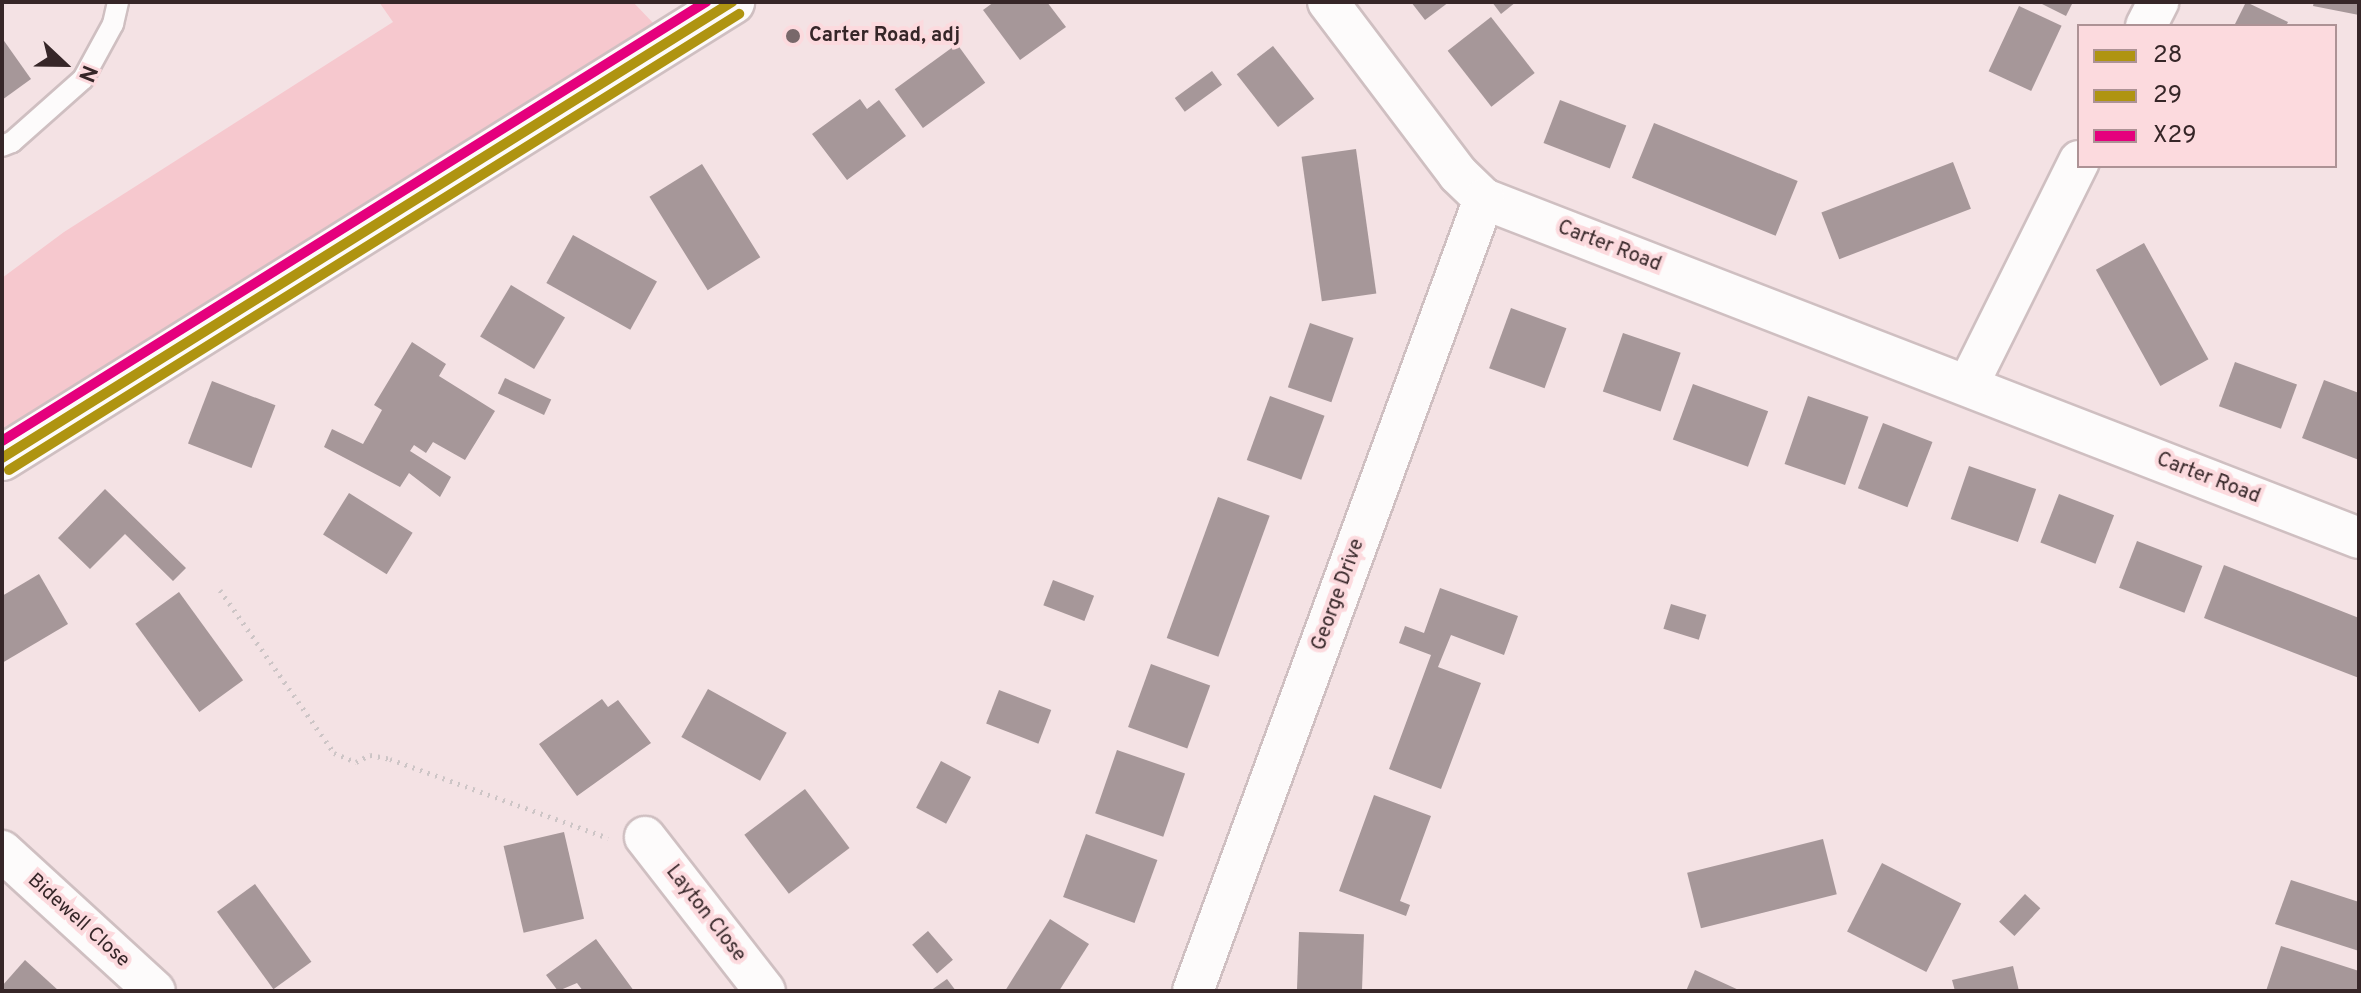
<!DOCTYPE html>
<html>
<head>
<meta charset="utf-8">
<style>
	body { margin:0 }
	#map { position:relative; width:2361px; height:993px; overflow:hidden; background:#f4e2e4; font-family:Overpass,sans-serif }
	div>[style] { position:absolute }
	.green>* { inset:0; background:#f6c8ce }
	.building>* { inset:0; background:#a69799; transform-origin:0 0 }
	.path>* { height:5px; margin-top:-2.5px; transform-origin:0; background:repeating-linear-gradient(90deg,#cdc5c6 0 2px,transparent 0 8px) }
	.roads { filter:drop-shadow(2px 0 #cfbfc1) drop-shadow(-2px 0 #cfbfc1) drop-shadow(0 2px #cfbfc1) drop-shadow(0 -2px #cfbfc1) }
	.service>* { height:20px; margin:-10px; padding:0 10px; transform-origin:10px; border-radius:10px; background:#fdfbfb }
	.minor>* { height:40px; margin:-20px; padding:0 20px; transform-origin:20px; border-radius:20px; background:#fdfbfb }
	.primary>* { height:44px; margin:-22px; padding:0 22px; transform-origin:22px; border-radius:22px; background:#fdfbfb }
	.bus-1>* { height:10px; margin:-5px; padding:0 5px; transform-origin:5px; border-radius:5px; background:#af9411 }
	.bus-2>* { height:10px; margin:-5px; padding:0 5px; transform-origin:5px; border-radius:5px; background:#af9411 }
	.bus-3>* { height:10px; margin:-5px; padding:0 5px; transform-origin:5px; border-radius:5px; background:#e5007d }
	.dots>* { width:22px; height:22px; translate:-50% -50%; box-sizing:border-box; border:4px solid #fcdade; border-radius:50% }
	span { translate:-50% -50%; white-space:nowrap; text-align:center; line-height:1.15; -webkit-text-stroke:8px #fcdade; paint-order:stroke }
	.poi-label { font-size:20px; color:#362628; font-weight:700 }
	.left { translate:0 -50%; text-align:left }
	.street-label { font-size:20px; color:#362628 }
	.frame { position:absolute; inset:0; border:4px solid #362628; pointer-events:none }
	.legend { position:absolute; left:2077px; top:24px; width:260px; height:144px; box-sizing:border-box; background:#fcdade; border:2px solid #ad9295; margin:0; padding:10px 14px; list-style:none; font-size:24px; color:#362628 }
	.legend li { display:flex; align-items:center; gap:16px; height:40px }
	.legend b { width:40px; border:2px solid #ad9295 }
	.north { position:absolute; left:24px; top:24px; width:80px; height:80px; -webkit-text-stroke:6px #fcdade; paint-order:stroke; rotate:112deg; font-size:22px; font-weight:700; line-height:32px; text-align:center; color:#362628 }
	.north::after { content:''; display:block; margin:auto; width:28px; height:36px; background:#362628; clip-path:polygon(50% 0,100% 100%,50% 72%,0 100%) }
</style>
</head>
<body>
<div id="map">
	<div class="green">
		<i style="clip-path:polygon(379px 2px,633px 2px,655px 25px,2px 450px,2px 278px,64px 232px,393px 22px)"></i>
	</div>
	<div class="building">
		<i style="clip-path:polygon(994px 2px,1047px 2px,1066px 27px,1020px 60px,983px 10px)"></i>
		<i style="clip-path:polygon(1411px 2px,1449px 2px,1425px 20px)"></i>
		<i style="clip-path:polygon(1492px 2px,1516px 2px,1501px 14px)"></i>
		<i style="clip-path:polygon(2038px 2px,2073px 2px,2066px 16px)"></i>
		<i style="clip-path:polygon(2246px 2px,2288px 22px,2286px 26px,2234px 26px)"></i>
		<i style="clip-path:polygon(2314px 2px,2359px 2px,2359px 15px,2313px 6px)"></i>
		<i style="left:2019px;top:6px;width:47px;height:72px;rotate:25deg"></i>
		<i style="left:1491px;top:17px;width:71px;height:55px;rotate:52deg"></i>
		<i style="clip-path:polygon(2px 38px,31px 79px,2px 100px)"></i>
		<i style="left:957px;top:44px;width:48px;height:77px;rotate:54deg"></i>
		<i style="left:1273px;top:46px;width:67px;height:46px;rotate:52deg"></i>
		<i style="left:1212px;top:71px;width:17px;height:46px;rotate:54deg"></i>
		<i style="clip-path:polygon(860px 99px,867px 109px,879px 100px,906px 136px,847px 180px,812px 134px)"></i>
		<i style="left:1560px;top:100px;width:71px;height:46px;rotate:21deg"></i>
		<i style="left:1654px;top:123px;width:155px;height:59px;rotate:22deg"></i>
		<i style="left:1356px;top:149px;width:146px;height:55px;rotate:82deg"></i>
		<i style="left:1953px;top:162px;width:50px;height:141px;rotate:69deg"></i>
		<i style="left:702px;top:164px;width:110px;height:62px;rotate:58deg"></i>
		<i style="left:573px;top:235px;width:96px;height:55px;rotate:29deg"></i>
		<i style="left:2144px;top:243px;width:133px;height:55px;rotate:61deg"></i>
		<i style="left:511px;top:285px;width:63px;height:60px;rotate:31deg"></i>
		<i style="left:1511px;top:308px;width:59px;height:64px;rotate:20deg"></i>
		<i style="left:1310px;top:323px;width:46px;height:68px;rotate:19deg"></i>
		<i style="left:1623px;top:333px;width:61px;height:62px;rotate:19deg"></i>
		<i style="clip-path:polygon(412px 342px,446px 364px,439px 376px,495px 411px,465px 460px,433px 442px,426px 453px,414px 445px,410px 451px,451px 477px,440px 497px,409px 473px,400px 487px,324px 447px,332px 429px,363px 444px,382px 410px,374px 405px)"></i>
		<i style="left:2235px;top:362px;width:66px;height:47px;rotate:20deg"></i>
		<i style="left:505px;top:378px;width:51px;height:17px;rotate:25deg"></i>
		<i style="clip-path:polygon(2324px 380px,2359px 393px,2359px 460px,2302px 438px)"></i>
		<i style="left:212px;top:381px;width:68px;height:67px;rotate:21deg"></i>
		<i style="left:1693px;top:384px;width:80px;height:59px;rotate:20deg"></i>
		<i style="left:1270px;top:396px;width:58px;height:68px;rotate:20deg"></i>
		<i style="left:1808px;top:396px;width:64px;height:72px;rotate:19deg"></i>
		<i style="left:1883px;top:423px;width:53px;height:70px;rotate:21deg"></i>
		<i style="left:1969px;top:466px;width:71px;height:56px;rotate:19deg"></i>
		<i style="clip-path:polygon(105px 489px,186px 568px,173px 581px,125px 534px,90px 569px,58px 538px)"></i>
		<i style="left:349px;top:493px;width:75px;height:49px;rotate:32deg"></i>
		<i style="left:2059px;top:494px;width:59px;height:52px;rotate:21deg"></i>
		<i style="left:1218px;top:497px;width:55px;height:150px;rotate:20deg"></i>
		<i style="left:2137px;top:541px;width:70px;height:50px;rotate:21deg"></i>
		<i style="clip-path:polygon(2224px 565px,2359px 618px,2359px 678px,2204px 618px)"></i>
		<i style="clip-path:polygon(39px 574px,68px 624px,2px 663px,2px 596px)"></i>
		<i style="left:1053px;top:580px;width:44px;height:27px;rotate:21deg"></i>
		<i style="clip-path:polygon(1440px 588px,1518px 616px,1504px 655px,1451px 635px,1438px 667px,1481px 683px,1441px 789px,1389px 769px,1431px 655px,1399px 643px,1405px 626px,1424px 633px)"></i>
		<i style="left:179px;top:592px;width:109px;height:54px;rotate:54deg"></i>
		<i style="left:1671px;top:604px;width:37px;height:26px;rotate:17deg"></i>
		<i style="left:1151px;top:664px;width:63px;height:67px;rotate:20deg"></i>
		<i style="left:708px;top:689px;width:90px;height:55px;rotate:29deg"></i>
		<i style="left:999px;top:690px;width:56px;height:36px;rotate:21deg"></i>
		<i style="clip-path:polygon(602px 699px,608px 707px,618px 700px,651px 743px,577px 796px,539px 744px)"></i>
		<i style="left:1117px;top:750px;width:72px;height:67px;rotate:19deg"></i>
		<i style="left:941px;top:761px;width:34px;height:53px;rotate:28deg"></i>
		<i style="left:805px;top:789px;width:74px;height:76px;rotate:53deg"></i>
		<i style="clip-path:polygon(1374px 795px,1431px 816px,1400px 901px,1410px 905px,1406px 916px,1339px 891px)"></i>
		<i style="left:564px;top:832px;width:89px;height:62px;rotate:77deg"></i>
		<i style="left:1086px;top:834px;width:76px;height:67px;rotate:20deg"></i>
		<i style="left:1823px;top:839px;width:57px;height:140px;rotate:76deg"></i>
		<i style="left:1882px;top:863px;width:89px;height:77px;rotate:27deg"></i>
		<i style="clip-path:polygon(2291px 880px,2359px 902px,2359px 951px,2275px 924px)"></i>
		<i style="left:255px;top:884px;width:96px;height:47px;rotate:54deg"></i>
		<i style="left:2025px;top:894px;width:21px;height:38px;rotate:43deg"></i>
		<i style="clip-path:polygon(1050px 919px,1089px 944px,1059px 991px,1005px 991px)"></i>
		<i style="left:928px;top:931px;width:38px;height:21px;rotate:49deg"></i>
		<i style="left:1299px;top:932px;width:65px;height:59px;rotate:2deg"></i>
		<i style="clip-path:polygon(596px 939px,634px 991px,583px 991px,577px 983px,558px 991px,546px 975px)"></i>
		<i style="clip-path:polygon(2281px 946px,2359px 971px,2358px 991px,2266px 991px)"></i>
		<i style="clip-path:polygon(25px 960px,59px 991px,2px 991px,2px 986px)"></i>
		<i style="clip-path:polygon(2013px 966px,2019px 991px,1955px 991px,1952px 980px)"></i>
		<i style="clip-path:polygon(1695px 970px,1741px 991px,1686px 991px)"></i>
		<i style="clip-path:polygon(947px 979px,956px 991px,930px 991px)"></i>
	</div>
	<div class="path">
		<i style="left:220px;top:590px;width:199px;rotate:55deg"></i>
		<i style="left:334px;top:753px;width:24px;rotate:22deg"></i>
		<i style="left:356px;top:762px;width:16px;rotate:-27deg"></i>
		<i style="left:370px;top:755px;width:20px;rotate:11deg"></i>
		<i style="left:390px;top:759px;width:232px;rotate:19.9deg"></i>
	</div>
	<div class="roads">
		<div class="service">
			<i style="left:2px;top:146px;width:11px;rotate:-22deg"></i>
			<i style="left:12px;top:142px;width:95px;rotate:-41.6deg"></i>
			<i style="left:83px;top:79px;width:63px;rotate:-61.4deg"></i>
			<i style="left:113px;top:24px;width:23px;rotate:-77deg"></i>
		</div>
		<div class="minor">
			<i style="left:1328px;top:2px;width:216px;rotate:52.9deg"></i>
			<i style="left:1458px;top:174px;width:36px;rotate:44deg"></i>
			<i style="left:1484px;top:199px;width:938px;rotate:21.18deg"></i>
			<i style="left:2146px;top:26px;width:27px;rotate:-63deg"></i>
			<i style="left:1968px;top:385px;width:250px;rotate:-63.6deg"></i>
			<i style="left:645px;top:837px;width:195px;rotate:52.1deg"></i>
			<i style="left:2px;top:851px;width:207px;rotate:42.5deg"></i>
			<i style="left:1193px;top:991px;width:844px;rotate:-69.83deg"></i>
		</div>
		<div class="primary">
			<i style="left:2px;top:458px;width:861px;rotate:-31.99deg"></i>
		</div>
	</div>
	<div class="bus-1">
		<i style="left:2px;top:458px;width:861px;rotate:-31.99deg"></i>
	</div>
	<div class="bus-2">
		<i style="left:9px;top:470px;width:861px;rotate:-31.99deg"></i>
	</div>
	<div class="bus-3">
		<i style="left:2px;top:441px;width:830px;rotate:-31.95deg"></i>
	</div>
	<div class="dots">
		<i style="left:793px;top:36px;background:#78686a"></i>
	</div>
	<div class="poi-label">
		<span class="left" style="left:809px;top:36px">Carter Road, adj</span>
	</div>
	<div class="street-label">
		<span style="left:1609px;top:247px;rotate:21deg">Carter Road</span>
		<span style="left:2208px;top:479px;rotate:21deg">Carter Road</span>
		<span style="left:1339px;top:595px;rotate:-70deg">George Drive</span>
		<span style="left:705px;top:914px;rotate:52deg">Layton Close</span>
		<span style="left:78px;top:921px;rotate:42deg">Bidewell Close</span>
	</div>
	<div class="frame"></div>
	<ul class="legend">
	<li><b style="height:10px;background:#af9411"></b>28</li>
	<li><b style="height:10px;background:#af9411"></b>29</li>
	<li><b style="height:10px;background:#e5007d"></b>X29</li>
	</ul>
	<div class="north">N</div>
</div>
</body>
</html>
